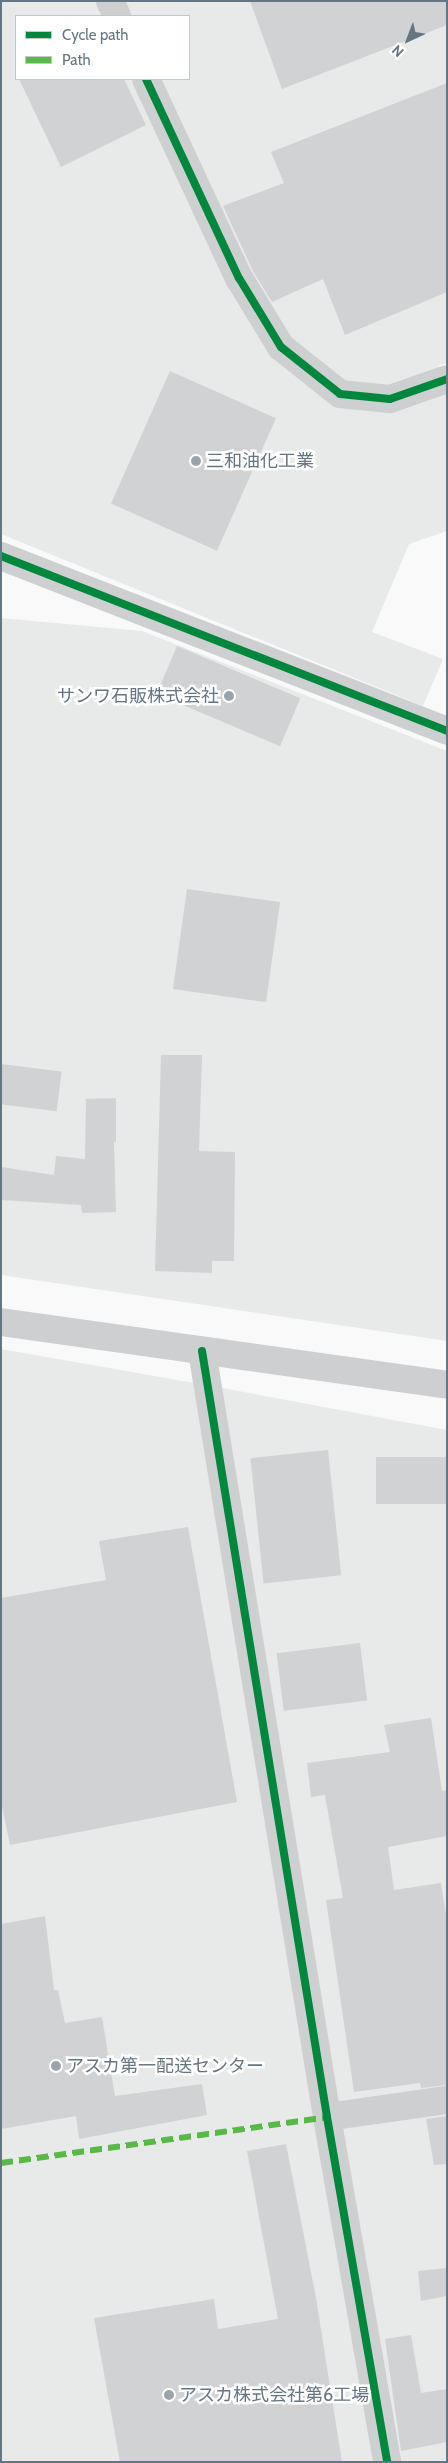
<!DOCTYPE html>
<html>
<head>
<meta charset="utf-8">
<style>
	body { margin:0 }
	#map { position:relative; width:448px; height:2463px; overflow:hidden; background:#f9f9f9; font-family:Cabin,"Noto Sans JP",sans-serif }
	div>[style] { position:absolute }
	.built>* { inset:0; background:#e8e9e9 }
	.building>* { inset:0; background:#d0d2d3; transform-origin:0 0 }
	.street>* { height:28px; margin:-14px; padding:0 14px; transform-origin:14px; border-radius:14px; background:#cecfd0 }
	.quiet>* { height:6px; margin-top:-3px; transform-origin:0; background:repeating-linear-gradient(90deg,#58b947 0 12px,transparent 0 18px) }
	.cycleway>* { height:8px; margin:-4px; padding:0 4px; transform-origin:4px; border-radius:4px; background:#00873e }
	.dots>* { width:14px; height:14px; translate:-50% -50%; box-sizing:border-box; border:2px solid #fff; border-radius:50% }
	span { translate:-50% -50%; white-space:nowrap; text-align:center; line-height:1.15; -webkit-text-stroke:5px #fff; paint-order:stroke }
	.poi-label { font-size:18px; color:#657683 }
	.left { translate:0 -50%; text-align:left }
	.right { translate:-100% -50%; text-align:right }
	.frame { position:absolute; inset:0; border:2px solid #657683; pointer-events:none }
	.legend { position:absolute; left:15px; top:15px; width:175px; height:65px; box-sizing:border-box; background:#fff; border:1px solid #c1c8cd; margin:0; padding:6px 9px; list-style:none; font-size:15px; color:#657683 }
	.legend li { display:flex; align-items:center; gap:10px; height:25px }
	.legend b { width:25px; border:1px solid #c1c8cd }
	.north { position:absolute; left:383px; top:15px; width:50px; height:50px; -webkit-text-stroke:4px #fff; paint-order:stroke; rotate:223deg; font-size:14px; font-weight:700; line-height:20px; text-align:center; color:#657683 }
	.north::after { content:''; display:block; margin:auto; width:18px; height:22px; background:#657683; clip-path:polygon(50% 0,100% 100%,50% 72%,0 100%) }
</style>
</head>
<body>
<div id="map">
	<div class="built">
		<i style="clip-path:polygon(evenodd,1px 1px,447px 1px,447px 363px,438px 366px,447px 384px,447px 531px,409px 544px,372px 632px,443px 659px,423px 706px,1px 534px,1px 1px,16px 16px,189px 16px,189px 79px,16px 79px,16px 16px)"></i>
		<i style="clip-path:polygon(1px 618px,142px 631px,447px 751px,447px 1341px,1px 1275px)"></i>
		<i style="clip-path:polygon(1px 1349px,217px 1387px,447px 1430px,447px 2462px,1px 2462px)"></i>
	</div>
	<div class="building">
		<i style="clip-path:polygon(250px 1px,447px 1px,447px 25px,282px 89px)"></i>
		<i style="clip-path:polygon(19px 79px,124px 79px,146px 125px,61px 167px)"></i>
		<i style="clip-path:polygon(447px 83px,447px 292px,345px 335px,323px 279px,272px 302px,253px 271px,223px 206px,284px 183px,271px 152px)"></i>
		<i style="left:170px;top:371px;width:116px;height:145px;rotate:24deg"></i>
		<i style="left:177px;top:646px;width:134px;height:52px;rotate:23deg"></i>
		<i style="left:187px;top:889px;width:94px;height:101px;rotate:8deg"></i>
		<i style="clip-path:polygon(161px 1055px,202px 1055px,199px 1151px,235px 1152px,234px 1261px,212px 1261px,212px 1273px,155px 1271px)"></i>
		<i style="left:1px;top:1064px;width:61px;height:40px;rotate:7deg"></i>
		<i style="clip-path:polygon(116px 1098px,116px 1142px,114px 1142px,116px 1212px,82px 1213px,81px 1205px,1px 1200px,1px 1167px,54px 1175px,56px 1156px,85px 1159px,86px 1099px)"></i>
		<i style="left:328px;top:1450px;width:126px;height:78px;rotate:84deg"></i>
		<i style="left:447px;top:1457px;width:47px;height:71px;rotate:90deg"></i>
		<i style="clip-path:polygon(188px 1527px,237px 1802px,10px 1845px,1px 1801px,1px 1598px,106px 1580px,99px 1541px)"></i>
		<i style="left:360px;top:1643px;width:58px;height:84px;rotate:83deg"></i>
		<i style="clip-path:polygon(431px 1718px,442px 1791px,447px 1790px,447px 1836px,388px 1847px,394px 1890px,441px 1883px,447px 1921px,447px 2085px,421px 2088px,420px 2083px,354px 2092px,326px 1900px,343px 1898px,325px 1795px,311px 1797px,307px 1763px,390px 1752px,384px 1725px)"></i>
		<i style="clip-path:polygon(45px 1916px,54px 1990px,58px 1990px,65px 2023px,102px 2017px,115px 2096px,202px 2084px,207px 2115px,79px 2139px,76px 2116px,1px 2129px,1px 1924px)"></i>
		<i style="clip-path:polygon(447px 2116px,447px 2164px,434px 2165px,426px 2119px)"></i>
		<i style="clip-path:polygon(286px 2144px,316px 2298px,342px 2462px,120px 2462px,94px 2318px,214px 2299px,218px 2329px,278px 2319px,247px 2151px)"></i>
		<i style="clip-path:polygon(447px 2268px,447px 2296px,421px 2301px,418px 2271px)"></i>
		<i style="clip-path:polygon(411px 2335px,421px 2393px,447px 2389px,447px 2442px,401px 2451px,385px 2339px)"></i>
	</div>
	<div class="street">
		<i style="left:110px;top:1px;width:17px;rotate:65deg"></i>
		<i style="left:146px;top:79px;width:220px;rotate:65deg"></i>
		<i style="left:239px;top:278px;width:81px;rotate:58.7deg"></i>
		<i style="left:281px;top:347px;width:75px;rotate:38.5deg"></i>
		<i style="left:340px;top:394px;width:50px;rotate:5.7deg"></i>
		<i style="left:390px;top:399px;width:60px;rotate:-19.3deg"></i>
		<i style="left:1px;top:556px;width:479px;rotate:21.4deg"></i>
		<i style="left:1px;top:1322px;width:450px;rotate:8deg"></i>
		<i style="left:202px;top:1351px;width:776px;rotate:80.73deg"></i>
		<i style="left:327px;top:2117px;width:350px;rotate:80.1deg"></i>
		<i style="left:327px;top:2117px;width:121px;rotate:-8.1deg"></i>
	</div>
	<div class="quiet">
		<i style="left:1px;top:2163px;width:329px;rotate:-8deg"></i>
	</div>
	<div class="cycleway">
		<i style="left:146px;top:79px;width:220px;rotate:65deg"></i>
		<i style="left:239px;top:278px;width:81px;rotate:58.7deg"></i>
		<i style="left:281px;top:347px;width:75px;rotate:38.5deg"></i>
		<i style="left:340px;top:394px;width:50px;rotate:5.7deg"></i>
		<i style="left:390px;top:399px;width:60px;rotate:-19.3deg"></i>
		<i style="left:1px;top:556px;width:479px;rotate:21.4deg"></i>
		<i style="left:202px;top:1351px;width:776px;rotate:80.73deg"></i>
		<i style="left:327px;top:2117px;width:350px;rotate:80.1deg"></i>
	</div>
	<div class="dots">
		<i style="left:196px;top:461px;background:#99a4ac"></i>
		<i style="left:229px;top:696px;background:#99a4ac"></i>
		<i style="left:56px;top:2066px;background:#99a4ac"></i>
		<i style="left:169px;top:2395px;background:#99a4ac"></i>
	</div>
	<div class="poi-label">
		<span class="left" style="left:206px;top:461px">三和油化工業</span>
		<span class="right" style="left:219px;top:696px">サンワ石販株式会社</span>
		<span class="left" style="left:66px;top:2066px">アスカ第一配送センター</span>
		<span class="left" style="left:179px;top:2395px">アスカ株式会社第6工場</span>
	</div>
	<div class="frame"></div>
	<ul class="legend">
	<li><b style="height:6px;background:#00873e"></b>Cycle path</li>
	<li><b style="height:6px;background:#58b947"></b>Path</li>
	</ul>
	<div class="north">N</div>
</div>
</body>
</html>
